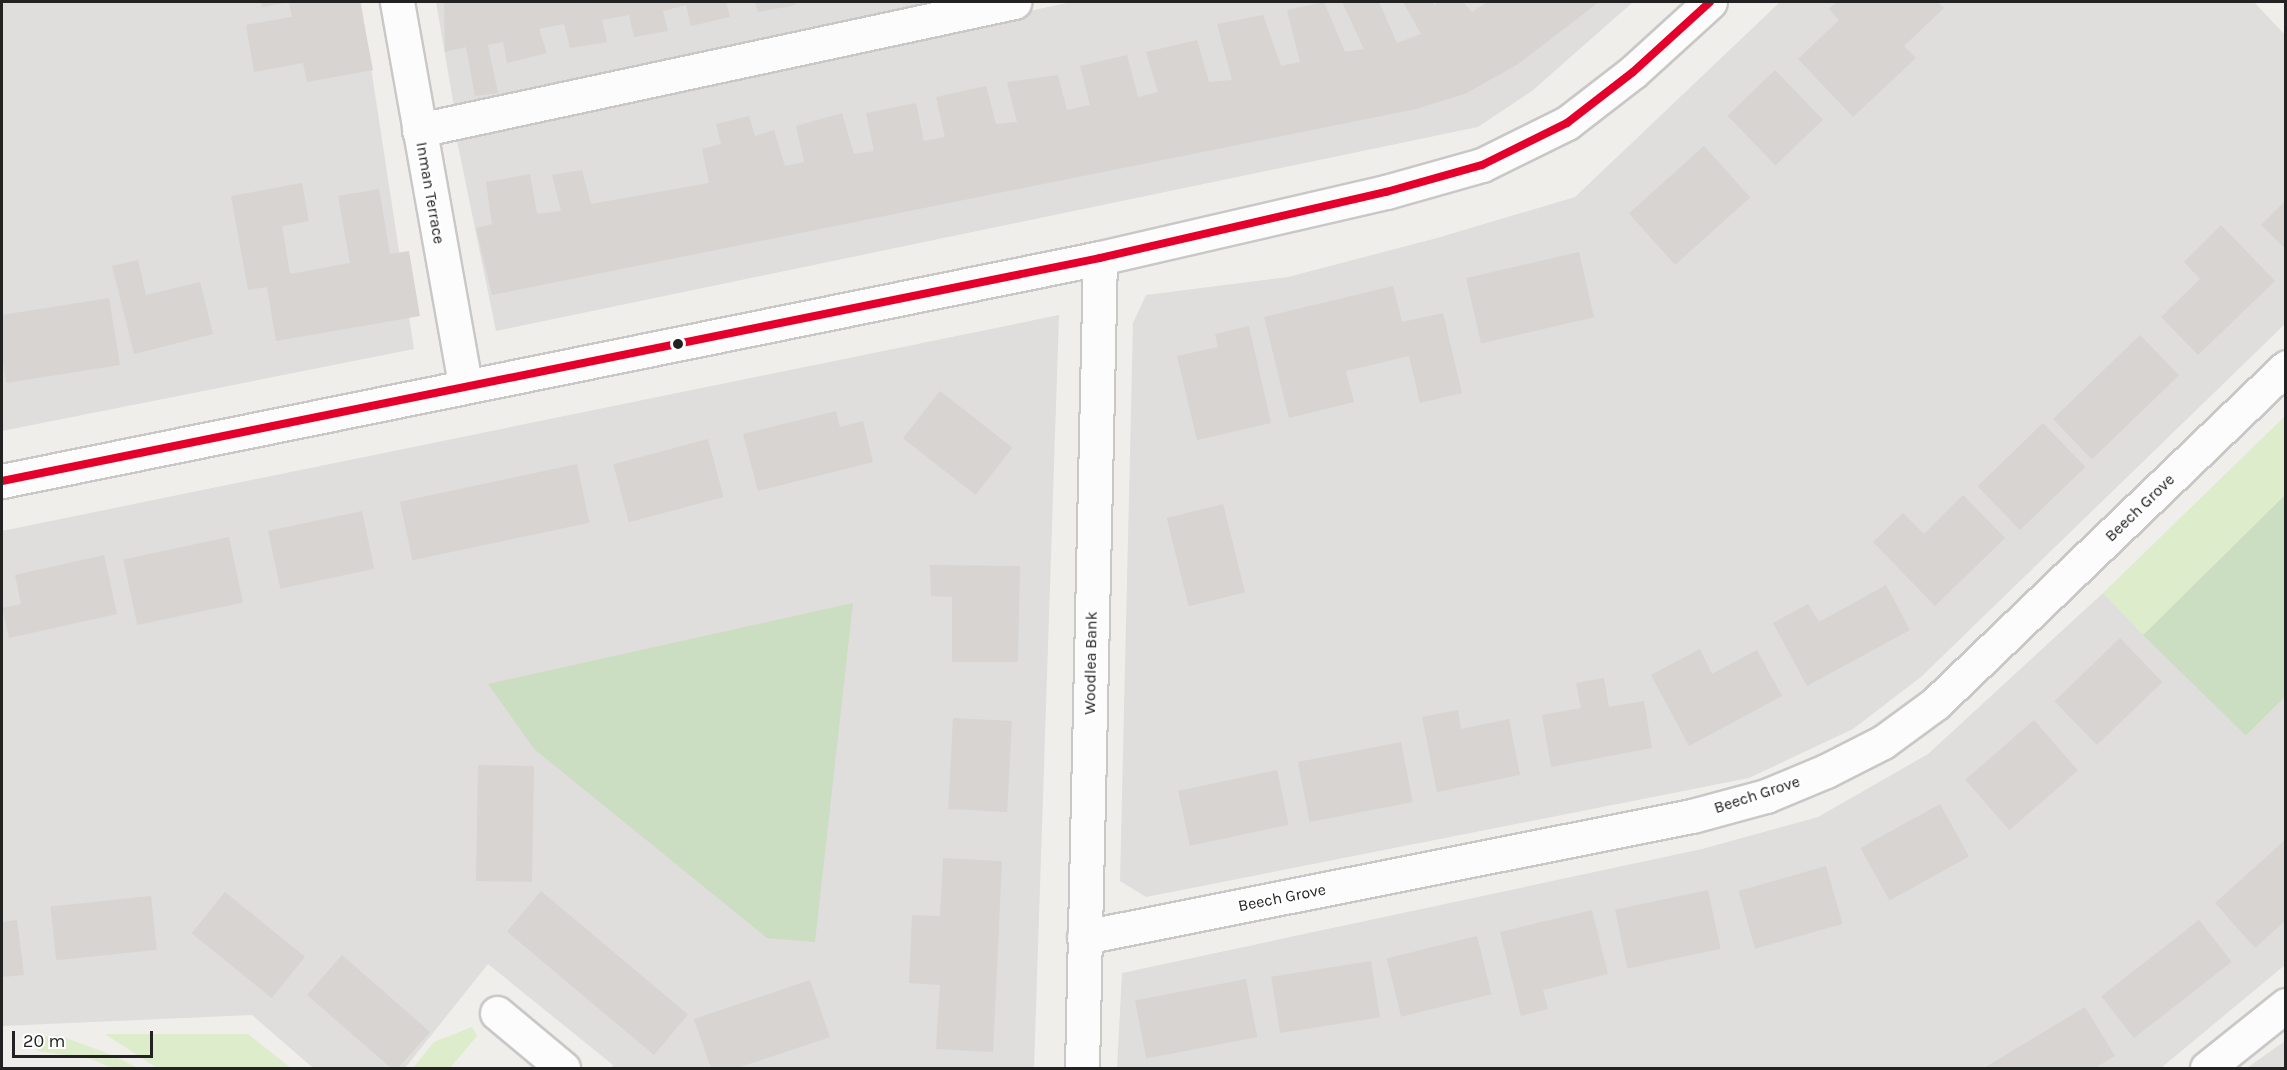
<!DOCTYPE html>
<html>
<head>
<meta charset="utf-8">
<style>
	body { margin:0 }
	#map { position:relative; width:2287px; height:1070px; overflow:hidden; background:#f0eeeb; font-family:Karla,sans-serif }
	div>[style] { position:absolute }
	.residential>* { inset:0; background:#dfdedc }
	.grass>* { inset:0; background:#ddeccb }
	.forest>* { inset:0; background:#cbdec1 }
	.building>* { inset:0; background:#d7d4d2; transform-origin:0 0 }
	.roads { filter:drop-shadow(2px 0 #c9c8c7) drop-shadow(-2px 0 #c9c8c7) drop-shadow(0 2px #c9c8c7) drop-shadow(0 -2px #c9c8c7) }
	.minor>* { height:33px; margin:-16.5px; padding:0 16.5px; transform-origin:16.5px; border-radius:16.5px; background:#fdfcfc }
	.bus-1>* { height:8px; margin:-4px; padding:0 4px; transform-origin:4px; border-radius:4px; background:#e4002b }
	.dots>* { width:16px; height:16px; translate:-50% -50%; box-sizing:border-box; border:3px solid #fff; border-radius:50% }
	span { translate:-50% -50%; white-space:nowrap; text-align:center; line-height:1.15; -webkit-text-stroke:4.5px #fff; paint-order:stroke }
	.street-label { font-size:16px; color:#222 }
	.frame { position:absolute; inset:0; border:3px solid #222; pointer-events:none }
	.scale { position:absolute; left:12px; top:1031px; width:141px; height:27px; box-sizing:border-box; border:3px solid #222; border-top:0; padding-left:8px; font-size:18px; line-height:21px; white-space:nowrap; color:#222; -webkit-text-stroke:4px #fff; paint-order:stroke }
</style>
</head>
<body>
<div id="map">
	<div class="residential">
		<i style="clip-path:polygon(2px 2px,361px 2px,414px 349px,2px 431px)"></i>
		<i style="clip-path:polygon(436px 2px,955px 2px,454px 107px)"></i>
		<i style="clip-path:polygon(1072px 2px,1633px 2px,1532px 91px,1478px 127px,496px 331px,455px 131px)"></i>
		<i style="clip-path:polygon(1780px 2px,2254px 2px,2285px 35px,2285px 324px,1921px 677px,1853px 729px,1749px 778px,1146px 897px,1120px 881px,1133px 323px,1146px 295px,1288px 277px,1437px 238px,1575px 197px)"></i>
		<i style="clip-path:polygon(1059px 315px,1034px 1068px,611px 1068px,613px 1065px,488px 964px,405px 1068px,313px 1068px,252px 1015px,2px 1026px,2px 531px)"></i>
		<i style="clip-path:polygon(2103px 593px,2246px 736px,2285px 697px,2285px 965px,2161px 1068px,1117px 1068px,1122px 973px,1702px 849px,1818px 817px,1928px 754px)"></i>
		<i style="clip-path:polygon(2285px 1041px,2285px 1068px,2247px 1068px)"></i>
	</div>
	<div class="grass">
		<i style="clip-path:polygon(2285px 416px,2285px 495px,2143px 635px,2103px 593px)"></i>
		<i style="clip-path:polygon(472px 1027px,477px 1036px,450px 1068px,413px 1068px,434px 1042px)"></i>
		<i style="clip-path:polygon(105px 1034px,248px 1034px,291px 1068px,157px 1068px)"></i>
		<i style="clip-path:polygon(58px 1035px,112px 1055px,138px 1068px,112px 1068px,91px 1059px,37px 1051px,33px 1038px)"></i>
	</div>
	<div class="forest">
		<i style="clip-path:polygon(2285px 495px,2285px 697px,2246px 736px,2143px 635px)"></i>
		<i style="clip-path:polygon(853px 603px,815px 942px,767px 938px,534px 749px,488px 684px)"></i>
	</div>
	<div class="building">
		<i style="clip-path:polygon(261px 2px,286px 2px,286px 3px,262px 7px)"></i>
		<i style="clip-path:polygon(289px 2px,360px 2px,373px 70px,307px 82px,303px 63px,254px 72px,246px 25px,292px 17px)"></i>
		<i style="clip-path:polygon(444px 2px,726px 2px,730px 17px,691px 26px,686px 5px,663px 11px,668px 31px,634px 37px,629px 15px,602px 20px,607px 42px,570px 48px,564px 24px,539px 29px,547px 53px,507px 63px,503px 42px,488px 45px,498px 93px,475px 96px,466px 47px,445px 52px)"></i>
		<i style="clip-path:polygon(755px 2px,795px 2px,796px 5px,758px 12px)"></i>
		<i style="clip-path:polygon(1324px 2px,1345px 52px,1364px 49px,1342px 2px,1379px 2px,1397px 43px,1421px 34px,1403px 2px,1432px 2px,1434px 5px,1439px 2px,1463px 2px,1472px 12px,1487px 2px,1599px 2px,1518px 64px,1467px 93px,1416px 109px,492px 295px,476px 228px,492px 224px,486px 182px,530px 174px,537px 214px,561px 211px,552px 175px,582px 170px,591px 204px,709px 183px,702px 149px,721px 144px,716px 124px,749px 116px,755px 136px,774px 130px,785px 166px,804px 162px,796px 126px,842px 113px,854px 154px,874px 151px,866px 113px,916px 103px,924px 141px,945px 137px,936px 97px,986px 86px,996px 124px,1017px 122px,1007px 82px,1058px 75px,1067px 110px,1090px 105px,1080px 66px,1127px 55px,1138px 97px,1158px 92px,1146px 52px,1197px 40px,1209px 82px,1232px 80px,1217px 24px,1263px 15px,1281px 66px,1300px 62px,1287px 10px)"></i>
		<i style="clip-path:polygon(1837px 2px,1938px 2px,1944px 8px,1904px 46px,1916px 58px,1853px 117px,1798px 59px,1839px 20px,1829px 9px)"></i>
		<i style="left:1775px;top:70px;width:69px;height:66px;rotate:46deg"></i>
		<i style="left:1704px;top:146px;width:69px;height:101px;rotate:48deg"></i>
		<i style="clip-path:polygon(302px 183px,309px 221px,282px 226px,290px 274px,350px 263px,338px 196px,379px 189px,390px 254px,409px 251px,420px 316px,276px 341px,267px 287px,248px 290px,231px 196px)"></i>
		<i style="clip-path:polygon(2286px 200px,2286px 249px,2261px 225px)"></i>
		<i style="clip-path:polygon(2221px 225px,2275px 281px,2198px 355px,2161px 317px,2200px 279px,2184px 262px)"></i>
		<i style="left:1579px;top:252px;width:67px;height:116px;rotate:77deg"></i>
		<i style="clip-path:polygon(138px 260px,146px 295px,200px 282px,213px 334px,134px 354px,112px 266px)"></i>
		<i style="clip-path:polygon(1393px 286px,1402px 322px,1443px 313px,1462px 393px,1420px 403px,1409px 356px,1346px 371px,1354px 402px,1289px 418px,1264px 317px)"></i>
		<i style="clip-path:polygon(109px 298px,120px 365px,6px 383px,2px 354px,2px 315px)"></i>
		<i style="clip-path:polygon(1249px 326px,1271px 423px,1197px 440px,1177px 356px,1218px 347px,1215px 334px)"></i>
		<i style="left:2140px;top:335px;width:56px;height:121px;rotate:46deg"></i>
		<i style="left:940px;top:391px;width:92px;height:60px;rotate:38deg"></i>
		<i style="clip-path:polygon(836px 411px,840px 427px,863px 421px,873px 462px,758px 491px,743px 434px)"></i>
		<i style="left:2043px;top:423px;width:61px;height:91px;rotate:46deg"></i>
		<i style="left:708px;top:439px;width:60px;height:98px;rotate:75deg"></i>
		<i style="left:577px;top:464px;width:60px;height:181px;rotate:78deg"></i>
		<i style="clip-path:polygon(1963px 495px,2005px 538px,1935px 606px,1873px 542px,1903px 513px,1924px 534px)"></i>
		<i style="left:1223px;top:504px;width:91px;height:58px;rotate:76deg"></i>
		<i style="left:362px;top:511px;width:59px;height:96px;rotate:78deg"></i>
		<i style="left:229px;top:537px;width:67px;height:108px;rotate:78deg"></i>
		<i style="clip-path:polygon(104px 555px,117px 614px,9px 638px,2px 608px,21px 604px,15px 575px)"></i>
		<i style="clip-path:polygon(930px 565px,1020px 566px,1018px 662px,952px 662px,952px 597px,931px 596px)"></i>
		<i style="clip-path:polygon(1886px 585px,1910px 630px,1807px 686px,1773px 623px,1808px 604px,1819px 622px)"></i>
		<i style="left:2120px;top:638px;width:61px;height:91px;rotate:46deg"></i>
		<i style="clip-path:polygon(1700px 649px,1712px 674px,1757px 650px,1782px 696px,1689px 746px,1651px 675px)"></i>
		<i style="clip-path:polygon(1604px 678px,1609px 707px,1644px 701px,1652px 748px,1551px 767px,1542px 715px,1581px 708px,1576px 683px)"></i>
		<i style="clip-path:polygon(1458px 710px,1461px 729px,1509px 719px,1520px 775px,1437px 792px,1422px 717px)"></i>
		<i style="left:953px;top:718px;width:59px;height:91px;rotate:3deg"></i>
		<i style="left:2034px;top:720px;width:67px;height:91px;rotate:49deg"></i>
		<i style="left:1401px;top:742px;width:61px;height:105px;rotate:79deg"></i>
		<i style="left:478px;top:765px;width:56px;height:116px;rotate:1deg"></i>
		<i style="left:1277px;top:770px;width:56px;height:101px;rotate:78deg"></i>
		<i style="left:1940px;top:804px;width:60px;height:91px;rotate:61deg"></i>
		<i style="clip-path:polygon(2286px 839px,2286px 920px,2255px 948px,2215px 903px)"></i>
		<i style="clip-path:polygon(943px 858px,1002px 861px,993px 1052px,936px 1049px,940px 985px,909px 983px,912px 915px,940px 916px)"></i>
		<i style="left:1826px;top:866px;width:60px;height:91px;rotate:74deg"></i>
		<i style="left:1708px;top:890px;width:60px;height:95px;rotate:78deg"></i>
		<i style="left:541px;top:891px;width:192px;height:53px;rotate:40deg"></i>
		<i style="left:225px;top:892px;width:103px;height:53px;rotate:39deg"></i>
		<i style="left:151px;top:896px;width:54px;height:101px;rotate:84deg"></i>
		<i style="clip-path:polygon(1592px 910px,1608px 974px,1543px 990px,1548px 1009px,1521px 1016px,1500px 932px)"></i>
		<i style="clip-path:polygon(17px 920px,24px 975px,2px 977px,2px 922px)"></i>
		<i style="left:2199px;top:920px;width:53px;height:124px;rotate:52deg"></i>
		<i style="left:1477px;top:936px;width:60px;height:93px;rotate:76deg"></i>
		<i style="clip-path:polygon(342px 955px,430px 1032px,398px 1068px,391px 1068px,307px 995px)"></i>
		<i style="left:1371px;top:961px;width:57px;height:101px;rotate:81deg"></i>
		<i style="left:1246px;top:979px;width:59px;height:113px;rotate:79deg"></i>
		<i style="clip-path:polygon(810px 980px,830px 1037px,737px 1068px,711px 1068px,694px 1019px)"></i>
		<i style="clip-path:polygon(2085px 1007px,2115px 1056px,2095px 1068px,1984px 1068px)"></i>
	</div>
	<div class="roads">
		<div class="minor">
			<i style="left:397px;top:2px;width:389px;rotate:79.9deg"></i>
			<i style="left:419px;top:130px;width:609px;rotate:-12.14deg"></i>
			<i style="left:2px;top:481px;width:1120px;rotate:-11.48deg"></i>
			<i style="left:1100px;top:258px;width:294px;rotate:-13deg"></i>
			<i style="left:1386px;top:192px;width:100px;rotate:-15.7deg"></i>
			<i style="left:1482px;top:165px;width:95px;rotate:-26.3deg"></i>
			<i style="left:1567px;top:123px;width:83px;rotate:-37.7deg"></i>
			<i style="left:1633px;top:72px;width:104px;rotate:-42.3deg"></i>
			<i style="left:1084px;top:937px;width:620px;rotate:-11.26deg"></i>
			<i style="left:1692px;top:816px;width:77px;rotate:-15.1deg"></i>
			<i style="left:1766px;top:796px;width:65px;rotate:-22.6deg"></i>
			<i style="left:1826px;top:771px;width:64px;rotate:-27deg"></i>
			<i style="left:1883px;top:742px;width:66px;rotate:-36.3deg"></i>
			<i style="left:1936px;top:703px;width:485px;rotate:-43.8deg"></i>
			<i style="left:497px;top:1013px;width:86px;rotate:39.8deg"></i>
			<i style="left:1082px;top:1068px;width:810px;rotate:-88.73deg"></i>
			<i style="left:2207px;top:1068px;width:101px;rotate:-38.6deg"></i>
		</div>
	</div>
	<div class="bus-1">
		<i style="left:2px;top:481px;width:1120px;rotate:-11.48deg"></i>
		<i style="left:1100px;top:258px;width:294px;rotate:-13deg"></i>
		<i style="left:1386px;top:192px;width:100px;rotate:-15.7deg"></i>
		<i style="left:1482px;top:165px;width:95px;rotate:-26.3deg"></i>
		<i style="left:1567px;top:123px;width:83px;rotate:-37.7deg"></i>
		<i style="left:1633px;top:72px;width:104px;rotate:-42.3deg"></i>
	</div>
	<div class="dots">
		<i style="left:678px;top:344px;background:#222"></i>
	</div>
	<div class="street-label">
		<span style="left:430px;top:193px;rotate:80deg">Inman Terrace</span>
		<span style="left:2140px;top:508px;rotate:-44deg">Beech Grove</span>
		<span style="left:1091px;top:663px;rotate:-89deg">Woodlea Bank</span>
		<span style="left:1757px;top:795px;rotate:-18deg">Beech Grove</span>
		<span style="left:1282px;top:898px;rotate:-11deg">Beech Grove</span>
	</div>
	<div class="frame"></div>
	<div class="scale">20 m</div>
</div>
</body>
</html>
